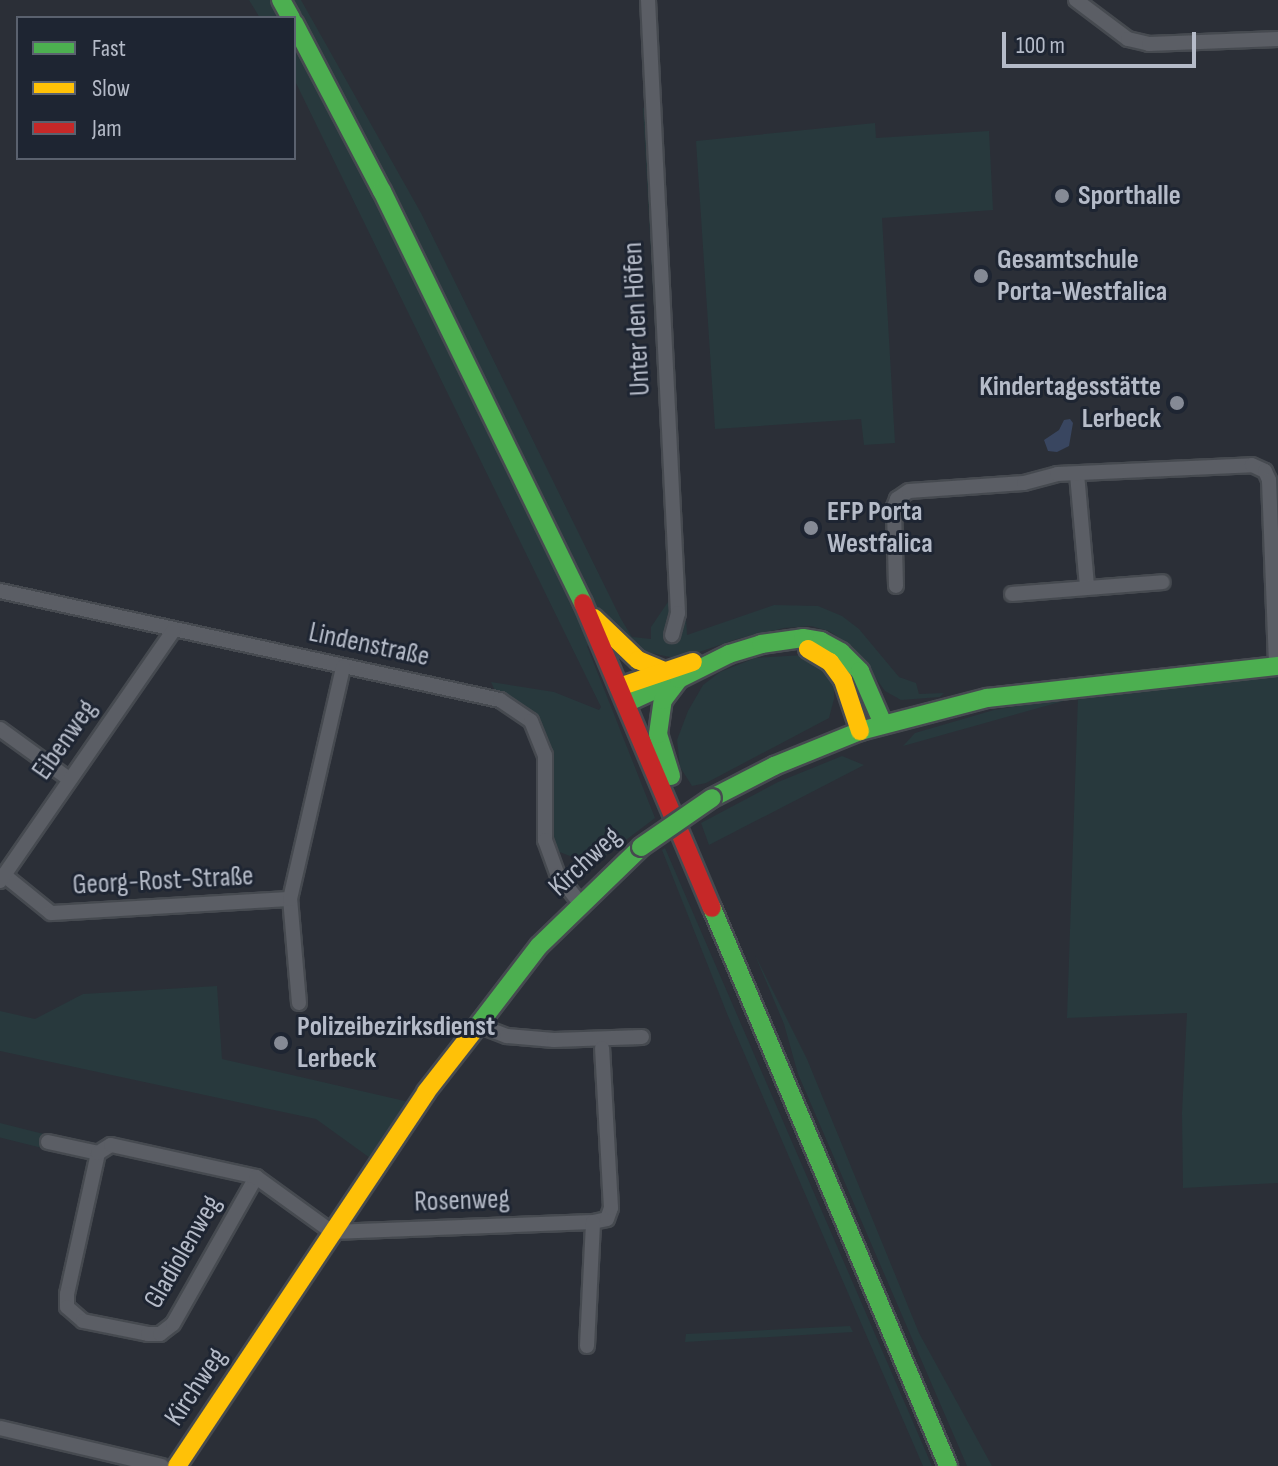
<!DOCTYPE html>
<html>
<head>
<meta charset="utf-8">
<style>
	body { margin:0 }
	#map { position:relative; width:1278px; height:1466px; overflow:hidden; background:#2b2f37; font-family:"Sofia Sans Condensed",sans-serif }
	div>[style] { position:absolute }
	.green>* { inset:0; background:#28393d; transform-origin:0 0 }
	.water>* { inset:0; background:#394660 }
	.roads { filter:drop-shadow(2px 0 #464a50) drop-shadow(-2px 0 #464a50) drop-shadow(0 2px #464a50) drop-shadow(0 -2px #464a50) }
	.street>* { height:14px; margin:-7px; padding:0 7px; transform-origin:7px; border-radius:7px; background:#5b5e65 }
	.fast>* { height:18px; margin:-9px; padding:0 9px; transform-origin:9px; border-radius:9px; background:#4caf50 }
	.slow>* { height:18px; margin:-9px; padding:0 9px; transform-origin:9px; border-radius:9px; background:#ffc107 }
	.jam>* { height:18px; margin:-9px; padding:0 9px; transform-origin:9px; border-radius:9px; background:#c62828 }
	.bridges { filter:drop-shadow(2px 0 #464a50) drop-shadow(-2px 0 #464a50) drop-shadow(0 2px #464a50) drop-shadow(0 -2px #464a50) }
	.fast-bridge>* { height:18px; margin:-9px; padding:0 9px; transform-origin:9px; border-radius:9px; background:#4caf50 }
	.dots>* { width:22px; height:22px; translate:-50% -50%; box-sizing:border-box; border:4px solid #1e2532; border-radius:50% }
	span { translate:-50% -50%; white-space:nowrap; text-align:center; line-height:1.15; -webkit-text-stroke:6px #1e2532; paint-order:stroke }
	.poi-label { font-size:28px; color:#b5bbc8; font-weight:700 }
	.left { translate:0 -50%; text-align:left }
	.right { translate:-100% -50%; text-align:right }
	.street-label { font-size:28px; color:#b5bbc8 }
	.legend { position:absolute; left:16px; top:16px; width:280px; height:144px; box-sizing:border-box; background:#1e2532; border:2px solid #5a616e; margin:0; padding:10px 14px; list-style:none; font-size:24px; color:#b5bbc8 }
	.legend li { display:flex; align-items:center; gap:16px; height:40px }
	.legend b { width:40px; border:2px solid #5a616e }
	.scale { position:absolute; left:1002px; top:32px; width:194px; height:36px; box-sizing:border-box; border:4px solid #b5bbc8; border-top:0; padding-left:10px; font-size:24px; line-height:28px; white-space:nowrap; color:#b5bbc8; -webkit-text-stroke:6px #1e2532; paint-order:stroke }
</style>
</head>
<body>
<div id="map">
	<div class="green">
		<i style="clip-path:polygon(249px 0,301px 0,421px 213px,621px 619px,632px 637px,651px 639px,651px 627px,670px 599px,643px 108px,657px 109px,687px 635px,774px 605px,818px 606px,842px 616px,859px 629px,899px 677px,916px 683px,919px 694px,944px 693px,940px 697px,901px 700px,885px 691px,853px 647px,829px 631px,811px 626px,784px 628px,737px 639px,679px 659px,642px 651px,618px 628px,587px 646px,655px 818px,593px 865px,557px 851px,541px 838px,541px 755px,525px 724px,503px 708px,491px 682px,554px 692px,599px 710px,601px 707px,294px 79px,294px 18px,260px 18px)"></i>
		<i style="clip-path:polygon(875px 123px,876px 138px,989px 131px,993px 210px,882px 218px,895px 443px,864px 445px,861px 419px,715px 429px,696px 141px)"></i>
		<i style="clip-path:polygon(804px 655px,824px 665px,834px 681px,834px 699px,829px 718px,706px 783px,692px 786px,680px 767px,677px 740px,688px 711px,703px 685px,720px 672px,755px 658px)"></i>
		<i style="clip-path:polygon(1278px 673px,1278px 1183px,1183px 1188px,1182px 1113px,1187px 1013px,1067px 1018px,1078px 697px,903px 746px,915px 733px,994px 710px,1059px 699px)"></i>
		<i style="clip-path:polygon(842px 756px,864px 765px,709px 845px,701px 823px,778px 782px)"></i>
		<i style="clip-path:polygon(665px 848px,932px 1466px,923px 1466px,728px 1016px,662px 850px)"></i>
		<i style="clip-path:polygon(755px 955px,807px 1059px,919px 1333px,992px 1466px,967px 1466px,798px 1074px,784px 1024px)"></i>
		<i style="clip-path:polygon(217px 986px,222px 1059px,409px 1102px,370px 1158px,316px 1119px,0 1051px,0 1011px,35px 1019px,83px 994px)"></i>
		<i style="left:0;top:1123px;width:46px;height:14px;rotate:14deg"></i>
		<i style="clip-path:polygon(850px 1326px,853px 1332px,685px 1342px,686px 1334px)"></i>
	</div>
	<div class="water">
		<i style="clip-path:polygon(1070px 419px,1073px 423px,1069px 446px,1057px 452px,1048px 451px,1044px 440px,1059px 430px,1064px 420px)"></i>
	</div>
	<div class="roads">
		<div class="street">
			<i style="left:648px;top:0;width:614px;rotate:87.2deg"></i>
			<i style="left:678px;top:613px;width:23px;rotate:105deg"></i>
			<i style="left:1076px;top:0;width:65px;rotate:36.9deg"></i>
			<i style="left:1128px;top:39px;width:22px;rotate:13deg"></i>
			<i style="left:1149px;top:44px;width:129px;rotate:-2.2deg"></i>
			<i style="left:1077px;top:474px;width:113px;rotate:84.9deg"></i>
			<i style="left:896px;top:586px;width:79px;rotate:-91.5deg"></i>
			<i style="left:894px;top:507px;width:9px;rotate:-69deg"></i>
			<i style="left:897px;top:499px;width:14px;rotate:-34deg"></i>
			<i style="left:909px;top:491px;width:115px;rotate:-4deg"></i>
			<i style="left:1024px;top:483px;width:34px;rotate:-15deg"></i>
			<i style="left:1057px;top:474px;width:195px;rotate:-2.6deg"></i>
			<i style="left:1252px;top:465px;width:14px;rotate:25deg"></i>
			<i style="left:1265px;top:471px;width:10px;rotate:66deg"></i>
			<i style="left:1269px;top:480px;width:186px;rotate:87.8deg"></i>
			<i style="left:0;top:591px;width:512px;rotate:12.3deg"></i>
			<i style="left:500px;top:700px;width:37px;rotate:34deg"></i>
			<i style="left:531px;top:721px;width:37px;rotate:68deg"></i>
			<i style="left:545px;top:755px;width:85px;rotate:90deg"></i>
			<i style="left:545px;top:840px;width:37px;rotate:70deg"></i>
			<i style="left:558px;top:875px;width:36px;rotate:52deg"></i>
			<i style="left:1012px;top:594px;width:151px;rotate:-4.5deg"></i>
			<i style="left:0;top:729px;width:85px;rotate:35.9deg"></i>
			<i style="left:4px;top:875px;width:60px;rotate:39deg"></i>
			<i style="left:51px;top:913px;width:239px;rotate:-3.4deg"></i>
			<i style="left:0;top:881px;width:305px;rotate:-55.3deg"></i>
			<i style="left:299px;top:1003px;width:104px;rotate:-94.9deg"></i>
			<i style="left:290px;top:899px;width:238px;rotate:-77.1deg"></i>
			<i style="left:478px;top:1025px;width:31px;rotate:21deg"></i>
			<i style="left:507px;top:1036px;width:47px;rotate:4.9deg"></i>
			<i style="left:554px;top:1040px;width:88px;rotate:-2deg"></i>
			<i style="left:48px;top:1142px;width:51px;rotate:12.4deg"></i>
			<i style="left:98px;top:1153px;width:144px;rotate:102.4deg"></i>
			<i style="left:67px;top:1294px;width:13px;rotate:90deg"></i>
			<i style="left:67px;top:1307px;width:21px;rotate:41deg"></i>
			<i style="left:83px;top:1321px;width:66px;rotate:11.3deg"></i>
			<i style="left:148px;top:1334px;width:12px"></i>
			<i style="left:160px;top:1334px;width:16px;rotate:-38deg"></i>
			<i style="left:173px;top:1324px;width:169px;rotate:-60.5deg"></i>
			<i style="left:98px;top:1153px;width:15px;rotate:-32deg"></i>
			<i style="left:111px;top:1145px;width:148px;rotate:12.4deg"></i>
			<i style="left:256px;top:1177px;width:94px;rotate:35.9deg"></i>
			<i style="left:332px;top:1232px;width:261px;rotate:-2.2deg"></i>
			<i style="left:593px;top:1222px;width:14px;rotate:-12deg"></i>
			<i style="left:607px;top:1219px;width:12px;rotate:-70deg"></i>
			<i style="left:611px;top:1208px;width:160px;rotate:-93.2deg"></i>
			<i style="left:587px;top:1346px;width:124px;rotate:-87.2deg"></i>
			<i style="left:0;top:1428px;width:166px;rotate:13.2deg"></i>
		</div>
		<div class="fast">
			<i style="left:281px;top:0;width:21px;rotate:61deg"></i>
			<i style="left:294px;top:23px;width:190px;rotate:62.4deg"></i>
			<i style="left:382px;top:191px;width:458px;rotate:64deg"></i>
			<i style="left:626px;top:703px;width:55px;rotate:-24.7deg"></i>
			<i style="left:671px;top:776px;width:44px;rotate:-107.2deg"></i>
			<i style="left:658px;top:734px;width:34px;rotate:-82deg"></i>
			<i style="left:663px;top:700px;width:26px;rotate:-53deg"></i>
			<i style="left:679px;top:679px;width:56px;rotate:-26.6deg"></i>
			<i style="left:729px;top:654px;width:34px;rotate:-17deg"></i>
			<i style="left:761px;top:644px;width:42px;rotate:-8.1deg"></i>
			<i style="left:803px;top:638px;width:18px;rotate:9deg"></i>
			<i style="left:821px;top:641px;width:23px;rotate:29deg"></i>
			<i style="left:841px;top:652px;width:27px;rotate:45deg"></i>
			<i style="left:860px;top:671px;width:58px;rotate:66.5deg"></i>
			<i style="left:712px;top:798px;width:70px;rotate:-27.3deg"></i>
			<i style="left:774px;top:766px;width:93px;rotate:-22.1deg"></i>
			<i style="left:860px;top:731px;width:131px;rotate:-14.6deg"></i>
			<i style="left:987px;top:698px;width:293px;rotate:-6.3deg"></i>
			<i style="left:712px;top:908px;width:606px;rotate:67.07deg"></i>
			<i style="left:476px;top:1028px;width:103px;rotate:-52.5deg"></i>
			<i style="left:539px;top:946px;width:142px;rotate:-44.1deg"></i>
		</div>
		<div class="slow">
			<i style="left:594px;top:618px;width:61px;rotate:43.7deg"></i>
			<i style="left:638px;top:660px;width:26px;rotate:23deg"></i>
			<i style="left:808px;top:649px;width:26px;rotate:31deg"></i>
			<i style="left:830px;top:662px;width:22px;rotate:54deg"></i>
			<i style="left:843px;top:680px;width:54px;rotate:71.6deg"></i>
			<i style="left:619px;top:687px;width:78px;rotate:-18.7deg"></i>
			<i style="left:177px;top:1466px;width:449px;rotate:-56.3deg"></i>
			<i style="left:426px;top:1092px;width:81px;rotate:-52deg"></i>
		</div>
		<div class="jam">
			<i style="left:583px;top:603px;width:331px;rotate:67.1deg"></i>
		</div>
	</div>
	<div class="bridges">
		<div class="fast-bridge">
			<i style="left:641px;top:847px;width:86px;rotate:-34.6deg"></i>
		</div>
	</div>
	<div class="dots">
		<i style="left:1062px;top:196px;background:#858a95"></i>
		<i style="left:981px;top:276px;background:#858a95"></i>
		<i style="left:1177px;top:403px;background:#858a95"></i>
		<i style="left:811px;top:528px;background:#858a95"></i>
		<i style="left:281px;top:1043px;background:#858a95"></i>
	</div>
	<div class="poi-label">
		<span class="left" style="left:1078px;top:196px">Sporthalle</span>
		<span class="left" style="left:997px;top:276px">Gesamtschule<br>Porta-Westfalica</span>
		<span class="right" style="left:1161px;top:403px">Kindertagesstätte<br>Lerbeck</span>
		<span class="left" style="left:827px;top:528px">EFP Porta<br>Westfalica</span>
		<span class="left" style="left:297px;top:1043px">Polizeibezirksdienst<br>Lerbeck</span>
	</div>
	<div class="street-label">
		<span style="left:637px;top:319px;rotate:-93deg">Unter den Höfen</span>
		<span style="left:369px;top:645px;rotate:12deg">Lindenstraße</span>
		<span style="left:65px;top:740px;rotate:-55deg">Eibenweg</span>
		<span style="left:585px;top:862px;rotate:-43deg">Kirchweg</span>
		<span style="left:163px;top:881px;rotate:-3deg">Georg-Rost-Straße</span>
		<span style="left:462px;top:1201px;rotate:-2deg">Rosenweg</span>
		<span style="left:183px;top:1252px;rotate:-60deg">Gladiolenweg</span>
		<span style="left:196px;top:1387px;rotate:-56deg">Kirchweg</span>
	</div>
	<ul class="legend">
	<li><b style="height:10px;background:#4caf50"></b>Fast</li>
	<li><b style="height:10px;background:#ffc107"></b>Slow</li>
	<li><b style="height:10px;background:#c62828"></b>Jam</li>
	</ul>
	<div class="scale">100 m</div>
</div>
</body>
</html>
